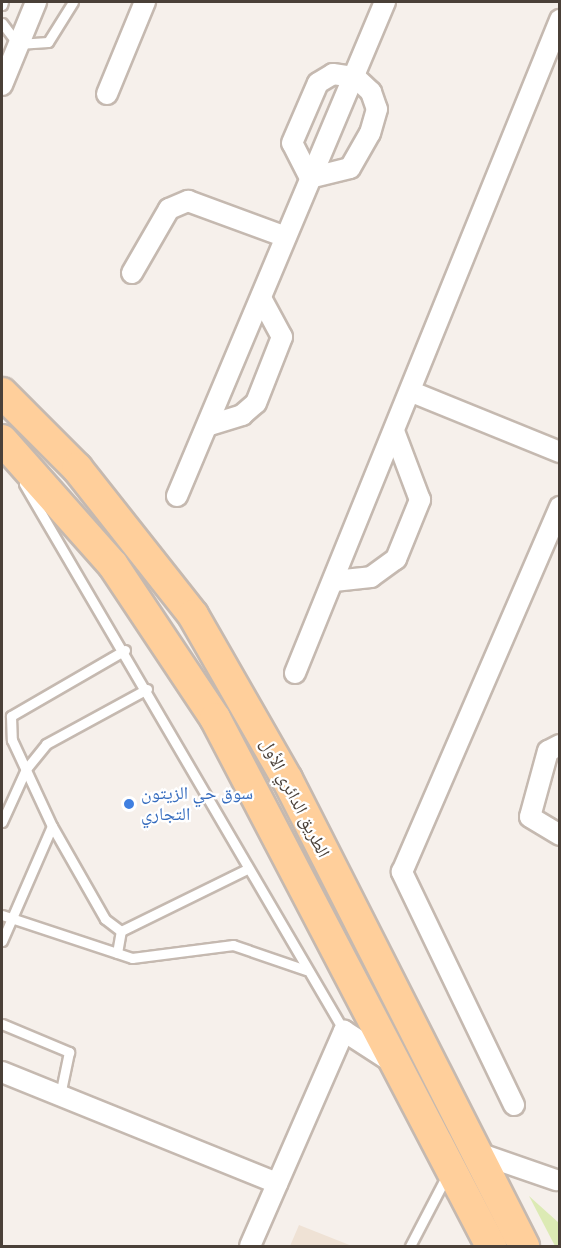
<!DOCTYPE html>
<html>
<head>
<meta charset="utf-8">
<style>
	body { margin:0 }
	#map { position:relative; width:561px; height:1248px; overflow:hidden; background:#f6f0eb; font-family:"Nunito Sans","Noto Naskh Arabic",sans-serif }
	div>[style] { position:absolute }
	.education>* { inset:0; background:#efe2d5 }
	.green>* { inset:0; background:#dceab4 }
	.roads { filter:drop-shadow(2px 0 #c5b9b0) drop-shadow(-2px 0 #c5b9b0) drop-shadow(0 2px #c5b9b0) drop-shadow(0 -2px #c5b9b0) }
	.service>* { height:9px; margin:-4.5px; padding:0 4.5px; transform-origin:4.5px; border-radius:4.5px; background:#fff }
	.minor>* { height:20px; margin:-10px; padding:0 10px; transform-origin:10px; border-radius:10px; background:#fff }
	.primary>* { height:30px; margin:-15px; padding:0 15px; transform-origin:15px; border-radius:15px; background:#ffcf9b }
	.dots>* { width:16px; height:16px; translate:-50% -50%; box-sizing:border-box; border:3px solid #fff; border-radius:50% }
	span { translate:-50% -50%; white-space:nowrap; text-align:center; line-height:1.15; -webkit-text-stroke:4.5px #fff; paint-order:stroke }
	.shop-label { font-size:18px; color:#366cbe }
	.left { translate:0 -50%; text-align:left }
	.street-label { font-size:18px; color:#4a4038 }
	.frame { position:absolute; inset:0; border:3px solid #4a4038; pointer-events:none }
</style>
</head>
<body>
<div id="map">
	<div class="education">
		<i style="clip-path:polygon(299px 1225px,352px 1246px,290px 1246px)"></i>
	</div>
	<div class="green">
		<i style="clip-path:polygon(529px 1196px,559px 1223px,559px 1246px,555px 1246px)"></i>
	</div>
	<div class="roads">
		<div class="service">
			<i style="left:2px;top:5px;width:3px;rotate:-72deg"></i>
			<i style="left:2px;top:23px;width:26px;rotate:53deg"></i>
			<i style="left:18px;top:44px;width:30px;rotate:-4deg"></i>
			<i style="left:48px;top:42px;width:47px;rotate:-58deg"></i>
			<i style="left:24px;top:484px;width:634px;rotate:59.67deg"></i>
			<i style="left:125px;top:650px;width:132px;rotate:149.9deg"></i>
			<i style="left:11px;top:716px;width:24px;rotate:88deg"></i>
			<i style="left:12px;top:740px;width:95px;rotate:65.1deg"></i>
			<i style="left:52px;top:826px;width:107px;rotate:60.3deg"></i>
			<i style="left:105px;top:919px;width:20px;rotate:37deg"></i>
			<i style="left:121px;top:931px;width:140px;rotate:-26.2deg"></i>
			<i style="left:2px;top:822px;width:58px;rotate:-65.6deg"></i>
			<i style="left:26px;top:769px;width:32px;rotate:-51deg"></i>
			<i style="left:46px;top:744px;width:115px;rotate:-28.6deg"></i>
			<i style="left:2px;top:915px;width:137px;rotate:18.3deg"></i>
			<i style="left:132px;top:958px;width:102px;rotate:-7.3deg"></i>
			<i style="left:233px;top:945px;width:77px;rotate:18.9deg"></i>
			<i style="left:2px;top:941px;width:125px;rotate:-66.5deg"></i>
			<i style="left:117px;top:953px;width:22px;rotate:-80deg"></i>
			<i style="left:2px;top:1024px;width:73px;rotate:22.7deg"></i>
			<i style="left:69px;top:1052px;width:44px;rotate:101.8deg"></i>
			<i style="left:410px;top:1246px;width:80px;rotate:-62.5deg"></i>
		</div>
		<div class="minor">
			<i style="left:333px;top:74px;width:22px;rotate:8deg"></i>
			<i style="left:355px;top:77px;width:22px;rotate:43deg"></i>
			<i style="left:371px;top:92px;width:18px;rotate:71deg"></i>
			<i style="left:377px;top:109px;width:25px;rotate:106deg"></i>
			<i style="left:370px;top:133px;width:40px;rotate:119.7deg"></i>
			<i style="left:350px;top:168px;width:41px;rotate:166deg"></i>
			<i style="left:310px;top:178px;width:39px;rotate:-117deg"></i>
			<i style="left:292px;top:143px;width:65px;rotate:-66.6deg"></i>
			<i style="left:318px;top:83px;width:17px;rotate:-31deg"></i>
			<i style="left:2px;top:85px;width:90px;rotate:-67.7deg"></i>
			<i style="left:107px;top:94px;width:100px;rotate:-67.6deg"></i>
			<i style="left:132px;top:273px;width:74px;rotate:-60deg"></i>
			<i style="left:169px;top:209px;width:21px;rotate:-23deg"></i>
			<i style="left:188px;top:201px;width:104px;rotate:20.2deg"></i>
			<i style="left:412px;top:392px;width:160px;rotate:22.1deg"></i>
			<i style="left:210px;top:425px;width:34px;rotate:-17deg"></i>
			<i style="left:242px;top:415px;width:18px;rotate:-41deg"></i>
			<i style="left:256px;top:403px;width:71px;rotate:-68.5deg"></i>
			<i style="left:282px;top:337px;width:42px;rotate:-118.4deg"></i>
			<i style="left:177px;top:496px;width:536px;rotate:-67.17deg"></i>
			<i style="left:334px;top:581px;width:37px;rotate:-6deg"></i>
			<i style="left:371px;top:577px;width:31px;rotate:-36deg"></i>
			<i style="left:396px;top:559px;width:64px;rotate:-67.9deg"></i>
			<i style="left:420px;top:500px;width:71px;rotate:-110.7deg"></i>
			<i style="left:295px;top:673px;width:705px;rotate:-67.91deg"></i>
			<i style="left:560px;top:745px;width:13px;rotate:153deg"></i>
			<i style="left:548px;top:751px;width:68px;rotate:105.3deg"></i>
			<i style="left:530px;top:817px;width:35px;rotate:31deg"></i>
			<i style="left:2px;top:1072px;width:297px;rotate:22deg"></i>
			<i style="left:514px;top:1105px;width:259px;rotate:-115.7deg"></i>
			<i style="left:402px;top:872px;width:398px;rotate:-66.6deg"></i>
			<i style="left:475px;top:1152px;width:86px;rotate:19.1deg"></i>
			<i style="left:250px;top:1246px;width:235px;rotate:-66.4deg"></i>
			<i style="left:344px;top:1031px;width:59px;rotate:33.1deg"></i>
		</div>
		<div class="primary">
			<i style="left:2px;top:393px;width:106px;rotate:45deg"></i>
			<i style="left:77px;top:468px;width:187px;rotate:51.7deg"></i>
			<i style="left:193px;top:615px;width:189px;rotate:60.2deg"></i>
			<i style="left:287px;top:779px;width:524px;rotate:63.09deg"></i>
			<i style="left:2px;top:440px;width:167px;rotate:48.4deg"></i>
			<i style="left:113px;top:565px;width:184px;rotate:56.3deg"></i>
			<i style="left:215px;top:718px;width:596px;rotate:62.4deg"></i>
		</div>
	</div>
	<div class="dots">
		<i style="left:129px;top:804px;background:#3f7fe0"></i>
	</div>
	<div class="shop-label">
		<span class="left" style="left:141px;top:804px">سوق حي الزيتون<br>التجاري</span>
	</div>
	<div class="street-label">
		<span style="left:295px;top:798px;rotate:63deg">الطريق الدائري الأول</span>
	</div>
	<div class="frame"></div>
</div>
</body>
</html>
